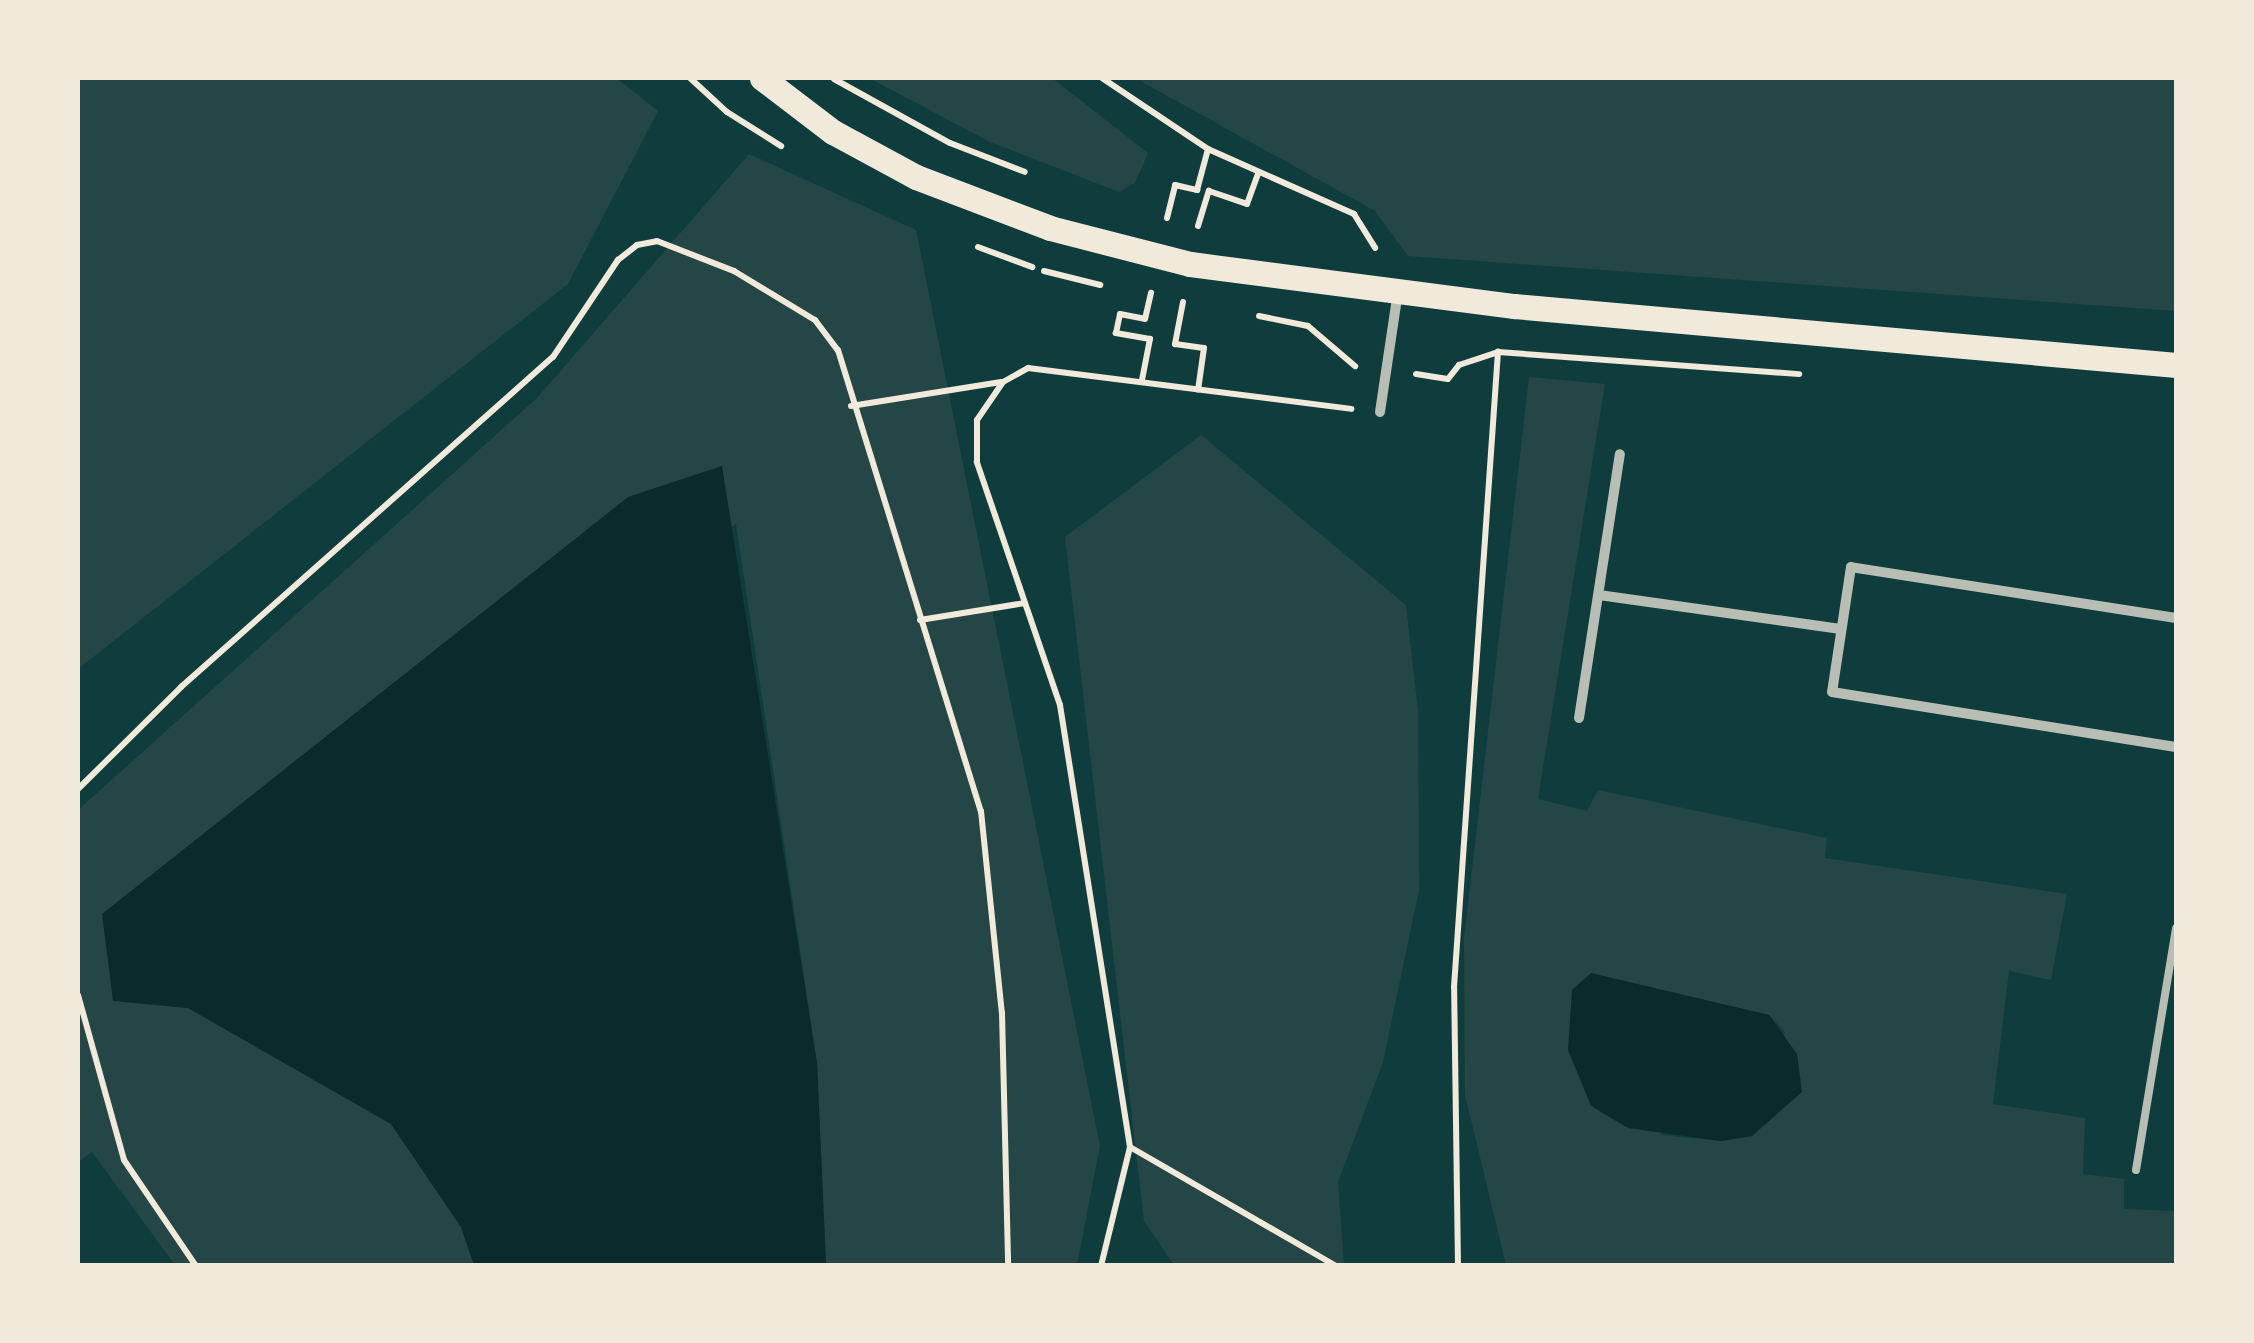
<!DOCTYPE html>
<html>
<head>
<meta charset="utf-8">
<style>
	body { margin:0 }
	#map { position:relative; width:2254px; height:1343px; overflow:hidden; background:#0f3d3e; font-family:Mulish,sans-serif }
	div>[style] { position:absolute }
	.green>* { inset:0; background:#244646 }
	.water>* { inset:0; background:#0a2a2b }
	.path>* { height:6px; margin:-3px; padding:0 3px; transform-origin:3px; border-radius:3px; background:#f1e9da }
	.service>* { height:8px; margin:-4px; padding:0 4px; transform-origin:4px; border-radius:4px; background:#b8beb3 }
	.minor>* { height:10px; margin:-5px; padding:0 5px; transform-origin:5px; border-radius:5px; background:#b8beb3 }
	.primary>* { height:25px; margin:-12.5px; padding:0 12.5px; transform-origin:12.5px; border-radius:12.5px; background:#f1e9da }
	span { translate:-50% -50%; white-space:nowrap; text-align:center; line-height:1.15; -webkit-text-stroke:10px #f1e9da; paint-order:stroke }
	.frame { position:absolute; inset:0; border:80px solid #f1e9da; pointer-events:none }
</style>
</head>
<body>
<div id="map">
	<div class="green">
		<i style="clip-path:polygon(78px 78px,616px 78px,658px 111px,568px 284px,78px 669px)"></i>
		<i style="clip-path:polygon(869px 78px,1052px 78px,1148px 153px,1135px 183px,1119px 192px,990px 142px)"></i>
		<i style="clip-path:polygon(1135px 78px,2176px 78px,2176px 311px,1408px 256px,1375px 211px)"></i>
		<i style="clip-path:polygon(749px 154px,916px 230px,1100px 1146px,1077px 1265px,826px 1265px,817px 1063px,736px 524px,114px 1000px,188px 1008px,391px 1124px,461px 1227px,474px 1265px,175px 1265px,92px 1152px,78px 1162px,78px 810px,537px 398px)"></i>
		<i style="clip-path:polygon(evenodd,1529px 377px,1605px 384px,1538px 799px,1587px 811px,1598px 790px,1827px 838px,1825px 858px,2067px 894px,2051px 980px,2009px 971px,1993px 1104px,2085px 1118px,2083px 1174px,2124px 1179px,2124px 1209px,2176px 1211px,2176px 1265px,1506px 1265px,1465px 1095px,1464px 939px,1529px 377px,1722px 1004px,1769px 1015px,1785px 1032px,1752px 1136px,1721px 1141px,1660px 1135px,1722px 1004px)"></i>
		<i style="clip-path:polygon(1201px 435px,1406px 605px,1418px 710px,1419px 890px,1383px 1062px,1338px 1182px,1344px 1265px,1174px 1265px,1144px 1221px,1065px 537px)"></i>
	</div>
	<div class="water">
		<i style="clip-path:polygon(722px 466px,817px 1063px,826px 1265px,474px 1265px,461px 1227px,391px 1124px,188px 1008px,113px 1001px,102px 914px,628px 497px)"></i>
		<i style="clip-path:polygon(1591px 973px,1769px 1015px,1797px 1054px,1802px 1092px,1752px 1136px,1721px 1141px,1628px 1128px,1591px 1106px,1568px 1050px,1572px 990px)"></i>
	</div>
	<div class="path">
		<i style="left:690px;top:78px;width:50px;rotate:42.6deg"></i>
		<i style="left:727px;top:112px;width:64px;rotate:32.2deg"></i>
		<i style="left:1102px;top:78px;width:128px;rotate:33.8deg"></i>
		<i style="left:1208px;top:149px;width:160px;rotate:24deg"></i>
		<i style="left:1354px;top:214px;width:40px;rotate:58deg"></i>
		<i style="left:834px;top:79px;width:132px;rotate:28.9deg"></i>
		<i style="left:950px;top:143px;width:80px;rotate:21.1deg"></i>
		<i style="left:1167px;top:218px;width:34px;rotate:-76deg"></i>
		<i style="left:1175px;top:185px;width:23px;rotate:13deg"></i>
		<i style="left:1197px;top:190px;width:42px;rotate:-75deg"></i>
		<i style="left:1198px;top:226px;width:37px;rotate:-73deg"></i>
		<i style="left:1209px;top:191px;width:40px;rotate:18.9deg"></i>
		<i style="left:1247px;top:204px;width:33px;rotate:-70deg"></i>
		<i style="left:978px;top:247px;width:58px;rotate:20.3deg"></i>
		<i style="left:1044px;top:271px;width:58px;rotate:14deg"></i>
		<i style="left:1183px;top:302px;width:43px;rotate:100.8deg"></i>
		<i style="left:1175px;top:344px;width:29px;rotate:8deg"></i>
		<i style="left:1204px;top:348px;width:42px;rotate:98.1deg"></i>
		<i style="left:1259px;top:316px;width:50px;rotate:11.5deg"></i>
		<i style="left:1308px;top:326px;width:62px;rotate:40.4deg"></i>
		<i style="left:1416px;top:374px;width:32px;rotate:9deg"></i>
		<i style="left:1448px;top:379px;width:18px;rotate:-52deg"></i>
		<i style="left:1459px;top:365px;width:41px;rotate:-18.4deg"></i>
		<i style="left:1498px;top:352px;width:302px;rotate:4.2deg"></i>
		<i style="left:1142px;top:380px;width:42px;rotate:-79deg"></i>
		<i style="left:1150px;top:339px;width:35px;rotate:-170deg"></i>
		<i style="left:1116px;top:333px;width:19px;rotate:-78deg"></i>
		<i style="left:1120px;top:314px;width:25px;rotate:11deg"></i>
		<i style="left:1145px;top:319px;width:27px;rotate:-77deg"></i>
		<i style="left:851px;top:406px;width:152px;rotate:-9.1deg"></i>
		<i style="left:920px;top:620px;width:106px;rotate:-9.2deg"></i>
		<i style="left:78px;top:789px;width:145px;rotate:-44.7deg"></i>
		<i style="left:181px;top:687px;width:497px;rotate:-41.6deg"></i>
		<i style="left:553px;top:357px;width:117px;rotate:-56.2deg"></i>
		<i style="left:618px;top:260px;width:24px;rotate:-38deg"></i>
		<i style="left:637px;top:245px;width:20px;rotate:-11deg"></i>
		<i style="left:657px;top:241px;width:83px;rotate:21.3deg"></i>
		<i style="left:734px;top:271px;width:95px;rotate:31.2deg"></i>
		<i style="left:815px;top:320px;width:38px;rotate:53deg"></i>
		<i style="left:838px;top:350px;width:483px;rotate:72.8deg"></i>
		<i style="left:981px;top:811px;width:203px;rotate:84.1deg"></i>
		<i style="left:1002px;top:1013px;width:253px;rotate:88.6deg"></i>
		<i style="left:78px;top:995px;width:171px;rotate:74.4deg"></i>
		<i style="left:124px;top:1160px;width:128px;rotate:55.8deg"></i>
		<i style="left:1130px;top:1147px;width:238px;rotate:30deg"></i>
		<i style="left:1101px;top:1266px;width:122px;rotate:-76.3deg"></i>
		<i style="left:1130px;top:1147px;width:448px;rotate:-99deg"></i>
		<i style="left:1060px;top:705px;width:257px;rotate:-108.9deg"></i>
		<i style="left:977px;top:462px;width:42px;rotate:-90deg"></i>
		<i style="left:977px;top:420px;width:46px;rotate:-55.6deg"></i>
		<i style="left:1003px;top:382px;width:29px;rotate:-29deg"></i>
		<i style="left:1028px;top:368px;width:326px;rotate:7.2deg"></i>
		<i style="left:1458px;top:1266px;width:279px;rotate:-90.8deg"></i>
		<i style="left:1454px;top:987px;width:637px;rotate:-86.04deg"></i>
		<i style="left:1826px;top:1266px;width:25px"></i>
	</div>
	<div class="service">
		<i style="left:2136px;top:1170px;width:245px;rotate:-80.6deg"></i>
	</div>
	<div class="minor">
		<i style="left:1380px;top:412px;width:122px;rotate:-81.5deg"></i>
		<i style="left:1599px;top:595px;width:244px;rotate:8deg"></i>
		<i style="left:2176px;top:618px;width:329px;rotate:-171.1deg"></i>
		<i style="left:1851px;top:567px;width:126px;rotate:98.6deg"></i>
		<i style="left:1832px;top:692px;width:348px;rotate:9.1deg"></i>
		<i style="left:1579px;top:718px;width:267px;rotate:-81.2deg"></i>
	</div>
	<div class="primary">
		<i style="left:762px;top:78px;width:89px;rotate:37.3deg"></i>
		<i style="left:833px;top:132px;width:94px;rotate:28.5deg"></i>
		<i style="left:916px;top:177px;width:143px;rotate:20.8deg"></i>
		<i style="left:1050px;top:228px;width:145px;rotate:14.4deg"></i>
		<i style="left:1190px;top:264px;width:327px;rotate:7.4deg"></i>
		<i style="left:1514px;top:306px;width:665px;rotate:5.09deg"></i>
	</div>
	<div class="frame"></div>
</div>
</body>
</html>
